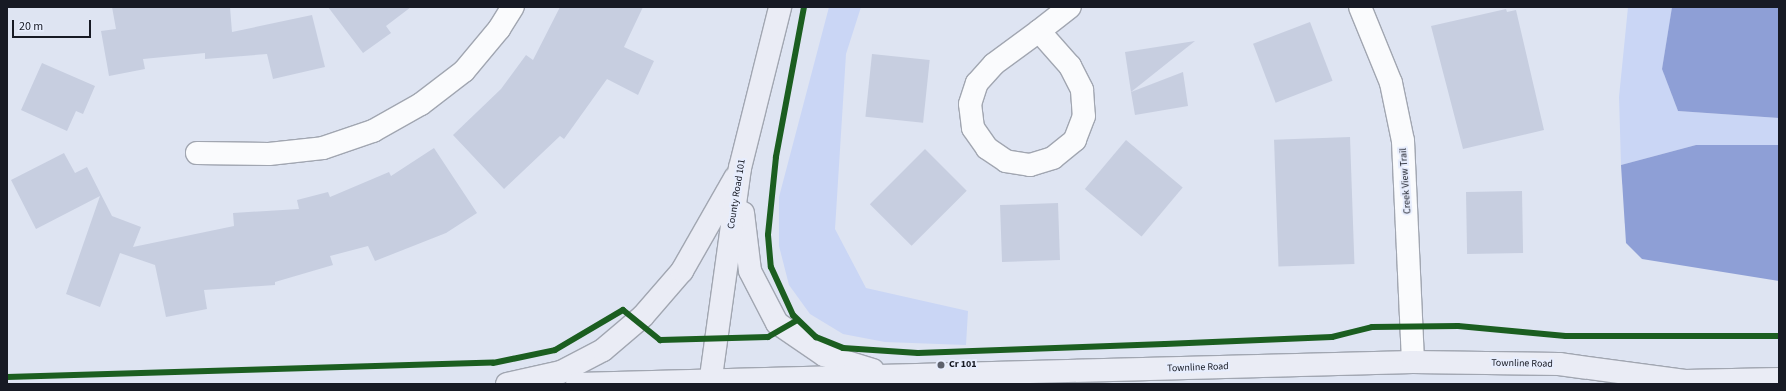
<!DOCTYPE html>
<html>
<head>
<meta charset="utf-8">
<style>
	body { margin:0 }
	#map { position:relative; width:1786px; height:391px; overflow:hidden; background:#dee4f2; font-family:"Source Sans 3",sans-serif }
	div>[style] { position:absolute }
	.green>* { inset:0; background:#cad6f5 }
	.water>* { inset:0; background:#8e9fd6 }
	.building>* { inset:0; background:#c7cee0; transform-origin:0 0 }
	.roads { filter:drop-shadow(1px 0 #a1a6b1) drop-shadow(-1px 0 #a1a6b1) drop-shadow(0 1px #a1a6b1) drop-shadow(0 -1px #a1a6b1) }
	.minor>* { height:22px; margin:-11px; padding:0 11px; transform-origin:11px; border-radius:11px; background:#fafbfd }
	.primary>* { height:22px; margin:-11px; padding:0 11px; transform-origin:11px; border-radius:11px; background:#eaecf5 }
	.cycleway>* { height:6px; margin:-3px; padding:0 3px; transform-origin:3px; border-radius:3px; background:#1b5e20 }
	.dots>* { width:11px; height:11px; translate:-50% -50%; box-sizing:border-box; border:2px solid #e7edfd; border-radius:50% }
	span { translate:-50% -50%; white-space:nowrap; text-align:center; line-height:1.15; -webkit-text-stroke:4px #e7edfd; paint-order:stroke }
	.street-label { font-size:10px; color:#171a24 }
	.poi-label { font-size:10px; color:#171a24; font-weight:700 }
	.left { translate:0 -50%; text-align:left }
	.frame { position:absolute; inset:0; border:8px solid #171a24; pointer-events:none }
	.scale { position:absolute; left:12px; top:20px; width:79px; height:18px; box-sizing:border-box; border:2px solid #171a24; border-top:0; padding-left:5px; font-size:12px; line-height:14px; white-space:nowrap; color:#171a24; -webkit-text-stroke:3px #e7edfd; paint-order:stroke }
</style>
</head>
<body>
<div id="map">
	<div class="green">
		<i style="clip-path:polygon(829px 7px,861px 7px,846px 54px,835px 229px,866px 288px,968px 311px,966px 345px,885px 342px,843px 334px,810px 314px,789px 285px,779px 246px,779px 197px)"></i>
		<i style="clip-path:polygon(1628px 7px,1672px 7px,1662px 69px,1678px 111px,1779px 118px,1779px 145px,1696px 145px,1621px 165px,1619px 97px)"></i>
	</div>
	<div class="water">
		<i style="clip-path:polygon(1672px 7px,1779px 7px,1779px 118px,1678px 111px,1662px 69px)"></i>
		<i style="clip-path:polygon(1696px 145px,1779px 145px,1779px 281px,1642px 259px,1626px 243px,1621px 165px)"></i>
	</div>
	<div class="building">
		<i style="clip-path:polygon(112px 7px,230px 7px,232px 32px,312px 15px,325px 67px,273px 79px,267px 54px,205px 59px,205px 53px,143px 59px,145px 69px,109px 76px,101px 31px,116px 29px)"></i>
		<i style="clip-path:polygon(328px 7px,411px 7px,386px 26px,391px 33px,363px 53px)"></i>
		<i style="clip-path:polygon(560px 7px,643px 7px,624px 47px,654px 61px,638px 95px,607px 79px,564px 139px,560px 136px,504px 189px,453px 135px,501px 89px,526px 55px,533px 60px)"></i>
		<i style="clip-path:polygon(1506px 9px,1507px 12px,1516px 10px,1544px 130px,1463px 149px,1431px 26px)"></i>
		<i style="left:1310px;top:22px;width:63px;height:61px;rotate:69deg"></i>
		<i style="clip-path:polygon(1195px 41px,1131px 92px,1125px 52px)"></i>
		<i style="left:872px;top:54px;width:58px;height:63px;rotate:6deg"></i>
		<i style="clip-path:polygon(42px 63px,95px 86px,83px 114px,76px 111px,67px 131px,21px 110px)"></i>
		<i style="clip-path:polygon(1183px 72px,1188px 106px,1135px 115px,1131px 92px)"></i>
		<i style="left:1350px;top:137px;width:127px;height:76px;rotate:88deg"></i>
		<i style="left:1126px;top:140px;width:74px;height:64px;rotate:40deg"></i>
		<i style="clip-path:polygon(434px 148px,477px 213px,446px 233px,375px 261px,368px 246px,330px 256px,333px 265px,275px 282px,275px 285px,204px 290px,207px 309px,166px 317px,155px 265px,120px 253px,100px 307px,66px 294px,100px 196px,36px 229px,11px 180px,64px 153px,75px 173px,87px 167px,112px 216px,141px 227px,133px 247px,234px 226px,233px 213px,299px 209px,297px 200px,328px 192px,330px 197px,389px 172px,391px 176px)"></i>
		<i style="left:925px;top:149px;width:59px;height:78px;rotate:45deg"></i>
		<i style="left:1522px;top:191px;width:62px;height:56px;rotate:89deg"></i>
		<i style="left:1058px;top:203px;width:57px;height:58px;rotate:88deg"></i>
	</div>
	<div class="roads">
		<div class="minor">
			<i style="left:1360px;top:7px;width:82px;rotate:67.8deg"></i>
			<i style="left:1391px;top:83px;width:59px;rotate:78.3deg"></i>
			<i style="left:1403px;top:141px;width:221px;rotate:87.4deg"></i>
			<i style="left:1039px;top:31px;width:47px;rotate:48.5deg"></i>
			<i style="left:1070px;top:66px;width:27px;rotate:63deg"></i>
			<i style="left:1082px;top:90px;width:26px;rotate:86deg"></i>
			<i style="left:1084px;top:116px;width:26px;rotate:111deg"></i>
			<i style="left:1075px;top:140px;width:28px;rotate:141deg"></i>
			<i style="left:1053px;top:158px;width:24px;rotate:163deg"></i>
			<i style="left:1030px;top:165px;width:24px;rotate:-171deg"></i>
			<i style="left:1006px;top:161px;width:23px;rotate:-146deg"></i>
			<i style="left:987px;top:148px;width:24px;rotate:-125deg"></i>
			<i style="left:973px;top:128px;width:24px;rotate:-97deg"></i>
			<i style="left:970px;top:104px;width:22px;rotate:-72deg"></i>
			<i style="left:977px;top:83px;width:25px;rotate:-48deg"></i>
			<i style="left:994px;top:64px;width:56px;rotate:-36.3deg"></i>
			<i style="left:1039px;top:31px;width:39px;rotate:-38deg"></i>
			<i style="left:197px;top:153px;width:72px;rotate:0.8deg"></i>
			<i style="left:269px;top:154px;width:54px;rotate:-6.3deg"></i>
			<i style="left:323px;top:148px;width:53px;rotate:-18.8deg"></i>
			<i style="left:373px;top:131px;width:55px;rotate:-29.4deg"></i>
			<i style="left:421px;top:104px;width:54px;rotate:-37.5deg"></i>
			<i style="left:464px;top:71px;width:55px;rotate:-50.2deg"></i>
			<i style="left:499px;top:29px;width:26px;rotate:-58deg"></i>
		</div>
		<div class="primary">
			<i style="left:743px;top:213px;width:58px;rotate:83.1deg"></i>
			<i style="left:750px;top:271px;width:59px;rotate:62.6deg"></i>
			<i style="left:777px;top:323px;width:57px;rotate:34.2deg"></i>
			<i style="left:824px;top:355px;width:51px;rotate:17deg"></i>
			<i style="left:507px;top:384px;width:55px;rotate:-12.5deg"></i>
			<i style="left:561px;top:372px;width:47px;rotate:-27.6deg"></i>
			<i style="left:603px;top:350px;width:52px;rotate:-40.4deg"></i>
			<i style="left:643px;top:316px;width:60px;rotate:-49.1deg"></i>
			<i style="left:682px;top:271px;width:107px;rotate:-60.3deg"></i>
			<i style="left:577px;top:384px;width:836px;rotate:-1.51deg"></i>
			<i style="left:1413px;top:362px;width:146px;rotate:0.8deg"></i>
			<i style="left:1559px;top:364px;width:127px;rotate:7.7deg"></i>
			<i style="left:1685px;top:381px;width:94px;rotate:-1.2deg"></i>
			<i style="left:710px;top:384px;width:218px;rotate:-82.1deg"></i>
			<i style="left:740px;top:168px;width:166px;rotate:-76deg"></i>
		</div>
	</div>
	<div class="cycleway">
		<i style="left:804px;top:7px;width:153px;rotate:100.6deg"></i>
		<i style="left:776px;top:157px;width:78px;rotate:95.9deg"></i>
		<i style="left:768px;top:235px;width:32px;rotate:85deg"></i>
		<i style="left:771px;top:267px;width:53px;rotate:65.4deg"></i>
		<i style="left:793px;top:315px;width:32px;rotate:44deg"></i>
		<i style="left:816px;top:337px;width:29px;rotate:22deg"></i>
		<i style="left:843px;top:348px;width:75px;rotate:3.8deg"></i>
		<i style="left:918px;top:353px;width:247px;rotate:-2.1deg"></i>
		<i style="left:1165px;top:344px;width:167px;rotate:-2.4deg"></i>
		<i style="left:1332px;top:337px;width:41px;rotate:-14deg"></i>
		<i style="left:1372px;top:327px;width:86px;rotate:-0.7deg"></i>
		<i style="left:1458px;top:326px;width:108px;rotate:5.3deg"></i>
		<i style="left:1566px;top:336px;width:213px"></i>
		<i style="left:7px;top:377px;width:486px;rotate:-1.7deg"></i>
		<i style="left:493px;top:363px;width:63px;rotate:-11.8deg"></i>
		<i style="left:555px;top:350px;width:79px;rotate:-30.5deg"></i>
		<i style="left:623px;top:310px;width:48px;rotate:39deg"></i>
		<i style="left:660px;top:340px;width:108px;rotate:-1.6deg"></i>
		<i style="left:768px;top:337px;width:34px;rotate:-30deg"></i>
	</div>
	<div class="dots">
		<i style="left:941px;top:365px;background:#5d616c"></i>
	</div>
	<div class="street-label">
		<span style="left:1406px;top:181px;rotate:-94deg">Creek View Trail</span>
		<span style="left:737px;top:194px;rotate:-81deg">County Road 101</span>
		<span style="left:1522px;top:364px;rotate:1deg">Townline Road</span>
		<span style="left:1198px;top:368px;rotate:-2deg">Townline Road</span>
	</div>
	<div class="poi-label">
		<span class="left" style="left:949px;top:365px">Cr 101</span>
	</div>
	<div class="frame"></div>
	<div class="scale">20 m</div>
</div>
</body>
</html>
